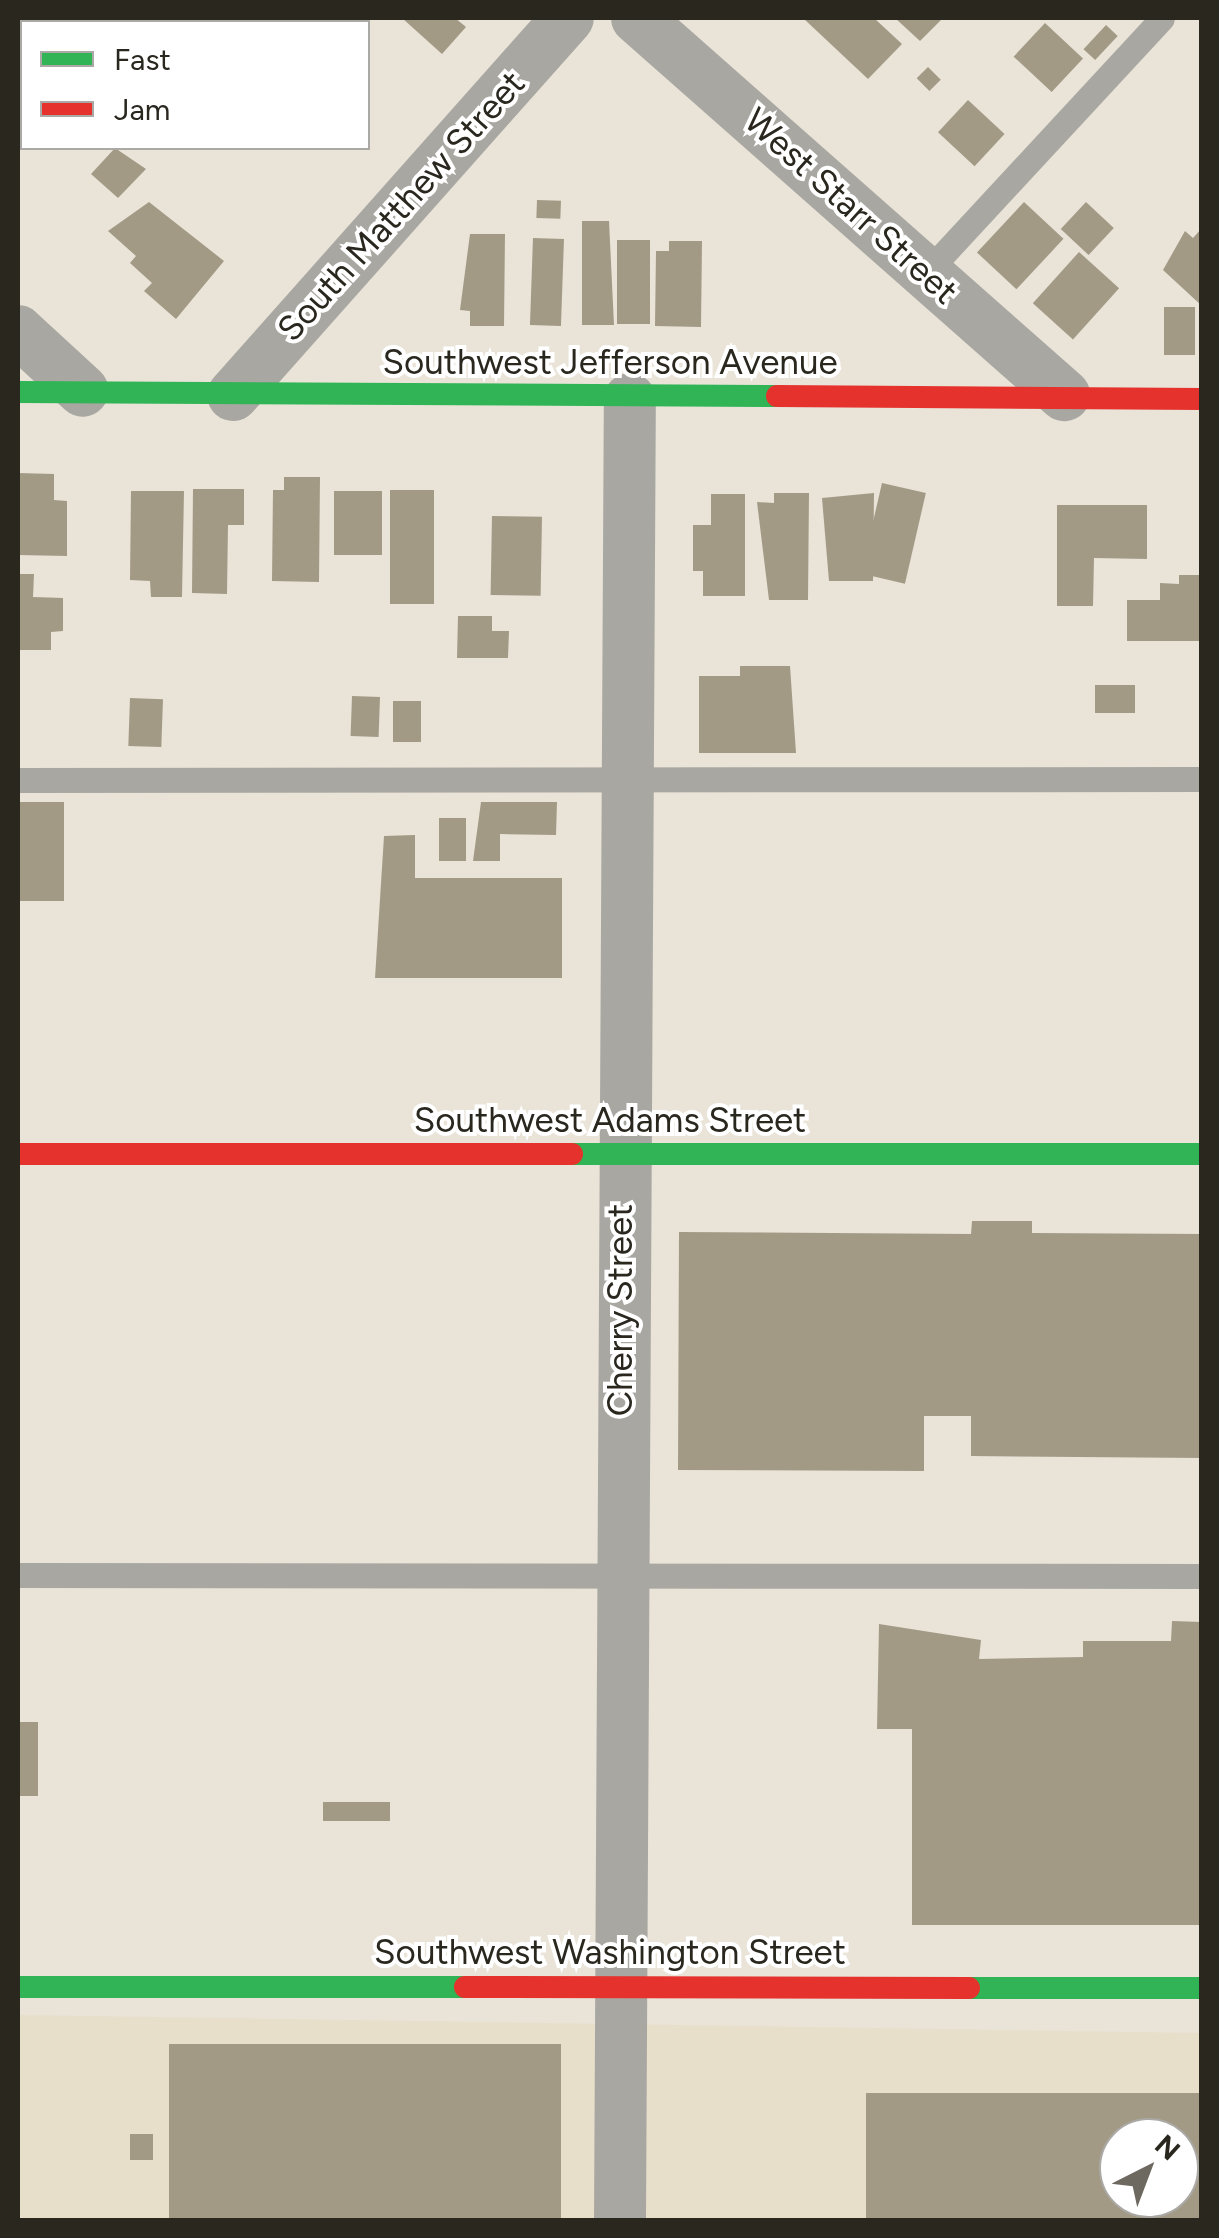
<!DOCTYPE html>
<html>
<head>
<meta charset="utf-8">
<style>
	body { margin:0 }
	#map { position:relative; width:1219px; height:2238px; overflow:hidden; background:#e9e3d8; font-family:Figtree,sans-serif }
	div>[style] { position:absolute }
	.built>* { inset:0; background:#e8dfca }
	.building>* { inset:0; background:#a39a86; transform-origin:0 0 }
	.lane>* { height:25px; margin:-12.5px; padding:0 12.5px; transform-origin:12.5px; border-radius:12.5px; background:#a8a7a1 }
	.street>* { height:52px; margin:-26px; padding:0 26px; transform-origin:26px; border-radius:26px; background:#a8a7a1 }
	.fast>* { height:22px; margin:-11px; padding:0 11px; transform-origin:11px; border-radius:11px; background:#30b455 }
	.jam>* { height:22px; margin:-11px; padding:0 11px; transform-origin:11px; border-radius:11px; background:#e5322d }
	span { translate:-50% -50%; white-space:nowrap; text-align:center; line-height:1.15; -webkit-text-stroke:8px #fff; paint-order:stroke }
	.street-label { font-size:35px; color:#2a271f }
	.frame { position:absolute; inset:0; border:20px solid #2a271f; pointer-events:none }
	.legend { position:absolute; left:20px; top:20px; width:350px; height:130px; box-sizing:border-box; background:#fff; border:2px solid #aaa9a5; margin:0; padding:12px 18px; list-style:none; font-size:30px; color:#2a271f }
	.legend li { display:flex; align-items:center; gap:20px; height:50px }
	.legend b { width:50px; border:2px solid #aaa9a5 }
	.north { position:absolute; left:1099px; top:2118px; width:100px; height:100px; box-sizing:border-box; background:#fff; border:2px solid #aaa9a5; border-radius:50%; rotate:42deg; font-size:28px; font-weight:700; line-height:40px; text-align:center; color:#2a271f }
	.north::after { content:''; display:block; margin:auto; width:35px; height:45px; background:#6d6960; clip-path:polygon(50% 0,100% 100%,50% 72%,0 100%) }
</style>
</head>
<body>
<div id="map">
	<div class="built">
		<i style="clip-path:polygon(evenodd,18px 2015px,1201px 2033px,1201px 2220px,18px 2220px,18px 2015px,1119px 2138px,1179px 2138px,1179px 2198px,1119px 2198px,1119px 2138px)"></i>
	</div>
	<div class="building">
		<i style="clip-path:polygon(402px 18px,455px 18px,466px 27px,442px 54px)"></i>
		<i style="clip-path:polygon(803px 18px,874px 18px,902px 44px,868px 79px)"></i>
		<i style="clip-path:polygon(895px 18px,943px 18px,920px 41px)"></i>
		<i style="left:1045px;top:23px;width:52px;height:46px;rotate:43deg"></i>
		<i style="left:1106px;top:25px;width:16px;height:33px;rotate:43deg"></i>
		<i style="left:928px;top:67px;width:18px;height:16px;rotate:45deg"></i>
		<i style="left:968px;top:100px;width:50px;height:44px;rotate:43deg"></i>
		<i style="clip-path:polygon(115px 148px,146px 169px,118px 198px,91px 174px)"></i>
		<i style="left:537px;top:200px;width:24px;height:18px;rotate:2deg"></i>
		<i style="clip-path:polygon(149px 202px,224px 261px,176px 319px,144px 291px,152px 283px,130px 263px,136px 256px,108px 231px)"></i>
		<i style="left:1024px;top:202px;width:54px;height:69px;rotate:43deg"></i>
		<i style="left:1086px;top:202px;width:38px;height:37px;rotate:43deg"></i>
		<i style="clip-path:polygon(582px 221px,609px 221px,614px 325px,582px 325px)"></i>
		<i style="clip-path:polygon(1202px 228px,1202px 306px,1163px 270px,1185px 231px,1193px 238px)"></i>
		<i style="clip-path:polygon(470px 234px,505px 234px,504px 326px,470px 326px,470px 311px,460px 310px)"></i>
		<i style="left:533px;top:238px;width:31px;height:87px;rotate:2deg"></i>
		<i style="left:617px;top:240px;width:33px;height:84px"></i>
		<i style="clip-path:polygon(669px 241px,702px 241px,701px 327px,655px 326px,656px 251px,669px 251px)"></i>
		<i style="left:1079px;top:252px;width:54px;height:69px;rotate:42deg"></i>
		<i style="left:1164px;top:307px;width:31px;height:48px"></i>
		<i style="clip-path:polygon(18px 473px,54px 474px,54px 500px,67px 501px,67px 556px,18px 555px)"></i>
		<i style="clip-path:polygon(284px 477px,320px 477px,319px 582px,272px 581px,273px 490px,284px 490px)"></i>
		<i style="left:882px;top:483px;width:45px;height:93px;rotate:13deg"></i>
		<i style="clip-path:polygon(193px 489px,244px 489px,244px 525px,228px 525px,227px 594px,192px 593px)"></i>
		<i style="left:390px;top:490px;width:44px;height:114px"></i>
		<i style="clip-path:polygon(131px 491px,184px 491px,182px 597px,151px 597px,150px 581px,130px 580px)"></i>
		<i style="left:334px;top:491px;width:48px;height:64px"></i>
		<i style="clip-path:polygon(774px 493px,809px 493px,808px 600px,769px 600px,757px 502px,774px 503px)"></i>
		<i style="clip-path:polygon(874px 493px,873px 581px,829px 581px,822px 498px)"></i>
		<i style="clip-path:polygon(711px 494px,745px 494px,745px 596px,703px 596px,703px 571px,693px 571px,693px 525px,711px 525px)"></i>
		<i style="clip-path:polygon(1057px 505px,1147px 505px,1147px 559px,1094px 558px,1093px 606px,1057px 606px)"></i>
		<i style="left:492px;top:516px;width:50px;height:79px;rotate:1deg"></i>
		<i style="clip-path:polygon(18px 574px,34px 574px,33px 597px,63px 598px,63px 631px,51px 632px,51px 650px,18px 650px)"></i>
		<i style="clip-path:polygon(1179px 575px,1202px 575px,1202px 641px,1127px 641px,1127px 600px,1160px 600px,1160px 583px,1179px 584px)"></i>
		<i style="clip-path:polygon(458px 616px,492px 616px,492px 631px,509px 631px,508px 658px,457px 658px)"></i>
		<i style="clip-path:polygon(740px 666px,790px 666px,796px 753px,699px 753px,699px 676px,740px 676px)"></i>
		<i style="left:1095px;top:685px;width:40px;height:28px"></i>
		<i style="left:352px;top:696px;width:28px;height:40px;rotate:2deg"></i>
		<i style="left:130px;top:698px;width:33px;height:48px;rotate:2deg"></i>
		<i style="left:393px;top:701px;width:28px;height:41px"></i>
		<i style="left:18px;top:802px;width:46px;height:99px"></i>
		<i style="clip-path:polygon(481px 802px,557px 802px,556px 835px,500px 834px,500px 861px,473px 861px)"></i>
		<i style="left:439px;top:818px;width:27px;height:43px"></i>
		<i style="clip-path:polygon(415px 835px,415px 878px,562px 878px,562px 978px,375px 978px,384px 836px)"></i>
		<i style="clip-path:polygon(972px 1221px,1032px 1221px,1032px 1233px,1202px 1234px,1202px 1458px,971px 1456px,971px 1416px,924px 1416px,924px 1471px,678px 1470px,679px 1232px,971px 1234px)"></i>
		<i style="clip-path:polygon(1172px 1621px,1202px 1622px,1202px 1925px,912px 1925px,912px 1729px,877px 1729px,879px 1624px,981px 1640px,979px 1659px,1083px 1657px,1083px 1641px,1171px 1641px)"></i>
		<i style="left:18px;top:1722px;width:20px;height:74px"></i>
		<i style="left:390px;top:1802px;width:19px;height:67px;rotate:90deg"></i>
		<i style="left:169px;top:2044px;width:392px;height:176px"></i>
		<i style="clip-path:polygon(evenodd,866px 2093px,1202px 2093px,1202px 2220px,866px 2220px,866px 2093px,1119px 2138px,1179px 2138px,1179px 2198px,1119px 2198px,1119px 2138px)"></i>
		<i style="left:130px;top:2134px;width:23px;height:26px"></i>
	</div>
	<div class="lane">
		<i style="left:926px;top:273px;width:347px;rotate:-47.2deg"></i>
		<i style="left:18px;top:780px;width:1184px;rotate:-0.05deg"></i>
		<i style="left:18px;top:1575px;width:1184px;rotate:0.05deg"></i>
	</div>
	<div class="street">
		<i style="left:637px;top:18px;width:570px;rotate:41.44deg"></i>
		<i style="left:18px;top:331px;width:88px;rotate:42.7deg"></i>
		<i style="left:233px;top:395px;width:504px;rotate:-48.38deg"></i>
		<i style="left:620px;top:2220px;width:1821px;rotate:-89.69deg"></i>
	</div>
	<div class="fast">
		<i style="left:18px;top:392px;width:759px;rotate:0.3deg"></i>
		<i style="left:572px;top:1154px;width:630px"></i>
		<i style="left:18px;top:1987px;width:447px"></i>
		<i style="left:969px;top:1988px;width:233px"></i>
	</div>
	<div class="jam">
		<i style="left:777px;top:396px;width:425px;rotate:0.4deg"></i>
		<i style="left:18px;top:1154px;width:554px"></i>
		<i style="left:465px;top:1987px;width:504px;rotate:0.11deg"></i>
	</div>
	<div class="street-label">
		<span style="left:401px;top:206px;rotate:-48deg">South Matthew Street</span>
		<span style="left:851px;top:206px;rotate:42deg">West Starr Street</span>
		<span style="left:610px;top:362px">Southwest Jefferson Avenue</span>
		<span style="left:610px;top:1120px">Southwest Adams Street</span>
		<span style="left:620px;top:1310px;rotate:-90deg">Cherry Street</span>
		<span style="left:610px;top:1952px">Southwest Washington Street</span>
	</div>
	<div class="frame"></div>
	<ul class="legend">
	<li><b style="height:12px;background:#30b455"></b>Fast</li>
	<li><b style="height:12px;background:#e5322d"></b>Jam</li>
	</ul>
	<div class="north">N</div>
</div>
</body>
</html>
